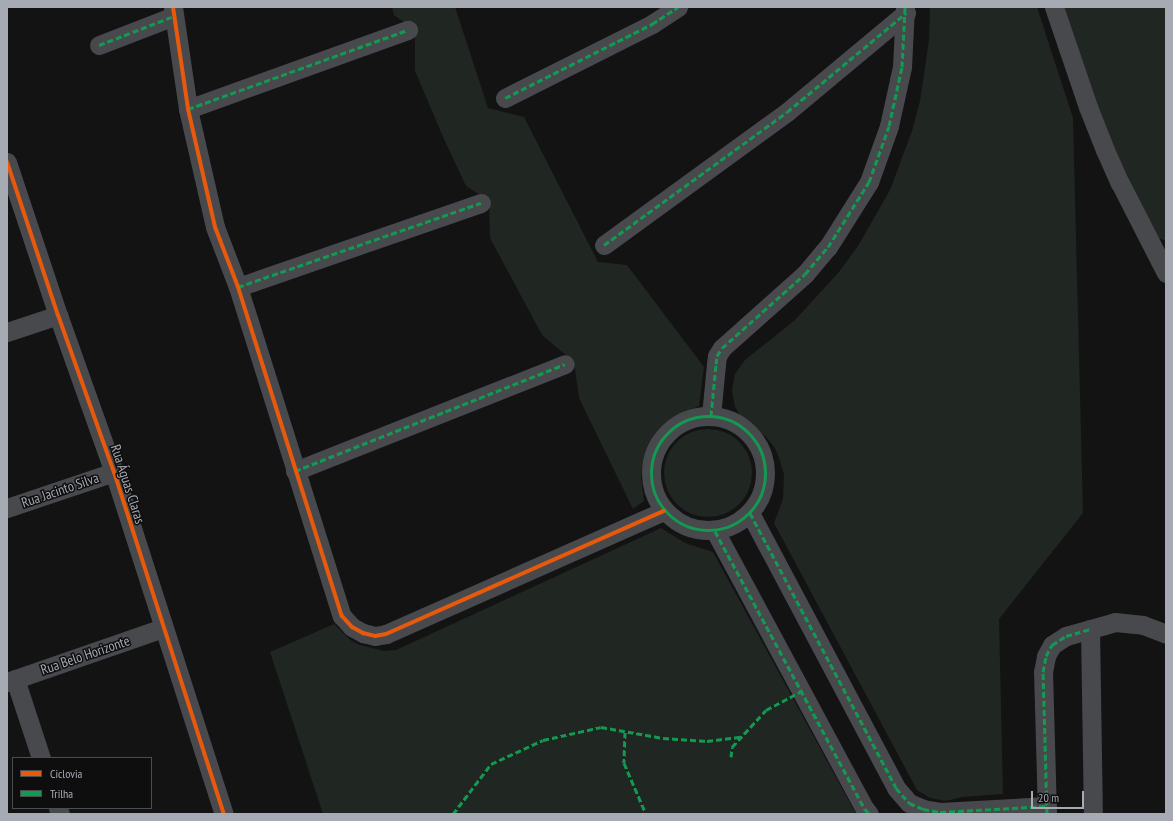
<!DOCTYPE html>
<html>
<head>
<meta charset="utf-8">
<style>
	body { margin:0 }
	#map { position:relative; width:1173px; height:821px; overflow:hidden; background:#131314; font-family:"PT Sans Narrow",sans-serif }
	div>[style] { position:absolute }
	.green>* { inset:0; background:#202621 }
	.round { border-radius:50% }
	.minor>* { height:19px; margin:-9.5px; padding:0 9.5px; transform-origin:9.5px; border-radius:9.5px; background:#48494d }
	.minor>.ring { margin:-9.5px; padding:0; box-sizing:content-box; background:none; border:19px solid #48494d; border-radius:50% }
	.quiet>* { height:3px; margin-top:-1.5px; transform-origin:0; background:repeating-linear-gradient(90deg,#139951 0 6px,transparent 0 9px) }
	.quiet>.ring { margin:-1.5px; padding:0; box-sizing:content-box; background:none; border:3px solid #139951; border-radius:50% }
	.cycleway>* { height:4px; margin:-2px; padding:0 2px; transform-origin:2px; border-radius:2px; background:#e8590c }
	span { translate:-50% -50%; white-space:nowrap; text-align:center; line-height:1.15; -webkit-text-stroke:3px #0e0e0f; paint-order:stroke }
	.street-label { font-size:14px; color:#a6abb3 }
	.frame { position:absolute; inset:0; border:8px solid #a6abb3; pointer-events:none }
	.legend { position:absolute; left:12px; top:757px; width:140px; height:52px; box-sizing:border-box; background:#0e0e0f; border:1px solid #4b4d51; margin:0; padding:5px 7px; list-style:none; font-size:12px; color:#a6abb3 }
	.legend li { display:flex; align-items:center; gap:8px; height:20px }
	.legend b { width:20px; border:1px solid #4b4d51 }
	.scale { position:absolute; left:1031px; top:791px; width:53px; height:18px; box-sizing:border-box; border:2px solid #a6abb3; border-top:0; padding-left:5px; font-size:12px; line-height:14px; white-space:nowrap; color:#a6abb3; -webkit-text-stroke:3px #0e0e0f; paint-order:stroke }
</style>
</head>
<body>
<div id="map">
	<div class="green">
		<i style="clip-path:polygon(392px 7px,455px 7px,488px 108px,524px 117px,598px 262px,627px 265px,704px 367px,699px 406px,675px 416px,656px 434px,649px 446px,642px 467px,641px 478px,644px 501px,633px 509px,579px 398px,574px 362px,542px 335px,490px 238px,489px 201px,466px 186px,444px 139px,415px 71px,415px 30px,394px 15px)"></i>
		<i style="clip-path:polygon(930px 7px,1037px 7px,1073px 118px,1083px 513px,999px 619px,1003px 794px,962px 797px,946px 801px,930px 798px,917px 790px,774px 523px,783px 499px,784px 474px,780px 461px,775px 448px,766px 437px,744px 421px,739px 414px,735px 407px,732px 390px,735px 374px,745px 360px,795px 320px,839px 272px,858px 246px,890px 190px,912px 131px,920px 101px,929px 40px)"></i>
		<i style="clip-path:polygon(1063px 7px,1166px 7px,1166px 241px,1156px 237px,1113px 152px)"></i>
		<i class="round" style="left:664px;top:429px;width:88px;height:88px"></i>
		<i style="clip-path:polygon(661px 528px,685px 543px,713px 552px,856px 814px,323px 814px,270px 652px,334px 624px,350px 640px,360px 645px,384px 651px,396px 650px)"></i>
	</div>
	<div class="minor">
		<i style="left:173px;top:7px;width:103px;rotate:81.6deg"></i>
		<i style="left:188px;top:109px;width:121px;rotate:77.1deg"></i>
		<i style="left:215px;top:227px;width:64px;rotate:69deg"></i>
		<i style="left:238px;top:287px;width:345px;rotate:72.5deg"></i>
		<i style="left:342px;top:616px;width:15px;rotate:48deg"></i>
		<i style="left:352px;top:627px;width:13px;rotate:29deg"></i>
		<i style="left:363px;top:633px;width:12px;rotate:14deg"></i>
		<i style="left:375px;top:636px;width:11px;rotate:-10deg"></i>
		<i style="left:386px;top:634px;width:304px;rotate:-23.9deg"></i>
		<i style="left:1054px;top:7px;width:106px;rotate:71.2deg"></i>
		<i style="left:1088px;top:107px;width:46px;rotate:68.4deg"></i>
		<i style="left:1105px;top:150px;width:36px;rotate:66deg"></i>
		<i style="left:1120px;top:183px;width:101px;rotate:62.9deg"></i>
		<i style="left:99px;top:45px;width:80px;rotate:-21.1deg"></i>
		<i style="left:505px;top:98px;width:165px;rotate:-26.7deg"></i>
		<i style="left:652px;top:24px;width:31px;rotate:-33deg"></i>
		<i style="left:188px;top:109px;width:234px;rotate:-19.8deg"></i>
		<i style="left:7px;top:162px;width:161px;rotate:71.6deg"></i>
		<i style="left:58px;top:315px;width:167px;rotate:70.4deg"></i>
		<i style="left:114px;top:472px;width:359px;rotate:72.2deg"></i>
		<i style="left:604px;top:245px;width:226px;rotate:-36deg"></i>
		<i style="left:787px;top:112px;width:155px;rotate:-39.8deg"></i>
		<i style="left:238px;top:287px;width:257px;rotate:-19.1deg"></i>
		<i style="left:7px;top:332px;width:54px;rotate:-18.4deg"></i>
		<i class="ring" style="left:651px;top:416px;width:95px;height:95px"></i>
		<i style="left:711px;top:416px;width:52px;rotate:-84.5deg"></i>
		<i style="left:716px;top:364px;width:8px;rotate:-83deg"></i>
		<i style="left:717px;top:356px;width:9px;rotate:-58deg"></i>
		<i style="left:722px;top:348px;width:111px;rotate:-41.7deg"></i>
		<i style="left:805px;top:274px;width:35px;rotate:-50deg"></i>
		<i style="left:828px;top:247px;width:77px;rotate:-57.8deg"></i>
		<i style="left:869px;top:182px;width:59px;rotate:-70.3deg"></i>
		<i style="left:889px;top:126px;width:60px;rotate:-77.6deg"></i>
		<i style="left:902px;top:67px;width:60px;rotate:-87.1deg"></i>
		<i style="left:295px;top:471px;width:290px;rotate:-21.6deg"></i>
		<i style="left:7px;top:508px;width:113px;rotate:-18.6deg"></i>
		<i style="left:750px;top:513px;width:311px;rotate:62deg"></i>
		<i style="left:896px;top:788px;width:20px;rotate:49deg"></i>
		<i style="left:909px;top:803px;width:15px;rotate:23deg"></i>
		<i style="left:923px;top:809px;width:17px;rotate:10deg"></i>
		<i style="left:940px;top:812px;width:107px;rotate:-3.2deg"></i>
		<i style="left:715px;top:531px;width:316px;rotate:61.7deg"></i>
		<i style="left:865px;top:809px;width:6px;rotate:51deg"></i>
		<i style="left:1090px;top:629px;width:185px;rotate:89.1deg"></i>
		<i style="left:15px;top:679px;width:83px;rotate:71.8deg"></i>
		<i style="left:7px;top:682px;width:165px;rotate:-19.1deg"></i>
		<i style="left:58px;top:808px;width:6px;rotate:72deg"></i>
		<i style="left:1047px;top:814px;width:142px;rotate:-91.6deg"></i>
		<i style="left:1043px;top:672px;width:16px;rotate:-79deg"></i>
		<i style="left:1046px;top:656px;width:13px;rotate:-61deg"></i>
		<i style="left:1052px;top:645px;width:17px;rotate:-33deg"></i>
		<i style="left:1066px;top:636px;width:51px;rotate:-15.9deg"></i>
		<i style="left:1115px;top:622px;width:28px;rotate:6deg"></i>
		<i style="left:1143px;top:625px;width:25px;rotate:21deg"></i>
	</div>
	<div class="quiet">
		<i style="left:99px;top:45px;width:80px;rotate:-21.1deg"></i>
		<i style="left:505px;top:98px;width:165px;rotate:-26.7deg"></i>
		<i style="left:652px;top:24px;width:31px;rotate:-33deg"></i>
		<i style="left:188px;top:109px;width:234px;rotate:-19.8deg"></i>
		<i style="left:604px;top:245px;width:226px;rotate:-36deg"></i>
		<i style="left:787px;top:112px;width:155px;rotate:-39.8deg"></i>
		<i style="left:238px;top:287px;width:257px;rotate:-19.1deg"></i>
		<i class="ring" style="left:651px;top:416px;width:111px;height:111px"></i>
		<i style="left:711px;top:416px;width:52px;rotate:-84.5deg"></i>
		<i style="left:716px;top:364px;width:8px;rotate:-83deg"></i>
		<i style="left:717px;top:356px;width:9px;rotate:-58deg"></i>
		<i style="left:722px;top:348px;width:111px;rotate:-41.7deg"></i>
		<i style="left:805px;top:274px;width:35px;rotate:-50deg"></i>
		<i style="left:828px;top:247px;width:77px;rotate:-57.8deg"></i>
		<i style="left:869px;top:182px;width:59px;rotate:-70.3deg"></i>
		<i style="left:889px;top:126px;width:60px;rotate:-77.6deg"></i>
		<i style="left:902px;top:67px;width:60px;rotate:-87.1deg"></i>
		<i style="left:295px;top:471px;width:290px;rotate:-21.6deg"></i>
		<i style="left:750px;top:513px;width:311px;rotate:62deg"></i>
		<i style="left:896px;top:788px;width:20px;rotate:49deg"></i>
		<i style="left:909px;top:803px;width:15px;rotate:23deg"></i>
		<i style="left:923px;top:809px;width:17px;rotate:10deg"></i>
		<i style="left:940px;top:812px;width:107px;rotate:-3.2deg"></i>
		<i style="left:715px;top:531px;width:316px;rotate:61.7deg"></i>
		<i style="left:865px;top:809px;width:6px;rotate:51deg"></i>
		<i style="left:625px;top:732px;width:31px;rotate:92deg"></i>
		<i style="left:624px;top:763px;width:56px;rotate:66.7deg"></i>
		<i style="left:731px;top:757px;width:10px;rotate:-84deg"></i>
		<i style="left:732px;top:747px;width:50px;rotate:-47.4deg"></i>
		<i style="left:766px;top:710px;width:40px;rotate:-28deg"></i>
		<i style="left:453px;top:814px;width:63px;rotate:-52.8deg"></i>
		<i style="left:491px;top:764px;width:57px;rotate:-24.8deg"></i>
		<i style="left:543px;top:740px;width:59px;rotate:-12.6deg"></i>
		<i style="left:601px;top:727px;width:63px;rotate:10.1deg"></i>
		<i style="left:663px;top:738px;width:44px;rotate:3.9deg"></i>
		<i style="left:707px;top:741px;width:34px;rotate:-7deg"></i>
		<i style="left:1047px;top:814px;width:142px;rotate:-91.6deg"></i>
		<i style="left:1043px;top:672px;width:16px;rotate:-79deg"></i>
		<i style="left:1046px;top:656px;width:13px;rotate:-61deg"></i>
		<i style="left:1052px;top:645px;width:17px;rotate:-33deg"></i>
		<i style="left:1066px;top:636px;width:25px;rotate:-16deg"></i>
	</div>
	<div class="cycleway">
		<i style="left:173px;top:7px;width:103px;rotate:81.6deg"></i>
		<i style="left:188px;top:109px;width:121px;rotate:77.1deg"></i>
		<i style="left:215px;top:227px;width:64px;rotate:69deg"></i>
		<i style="left:238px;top:287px;width:345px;rotate:72.5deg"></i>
		<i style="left:342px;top:616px;width:15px;rotate:48deg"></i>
		<i style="left:352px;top:627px;width:13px;rotate:29deg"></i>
		<i style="left:363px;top:633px;width:12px;rotate:14deg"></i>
		<i style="left:375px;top:636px;width:11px;rotate:-10deg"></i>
		<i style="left:386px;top:634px;width:304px;rotate:-23.9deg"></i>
		<i style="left:7px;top:162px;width:161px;rotate:71.6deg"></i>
		<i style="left:58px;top:315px;width:167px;rotate:70.4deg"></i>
		<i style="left:114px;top:472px;width:359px;rotate:72.2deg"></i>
	</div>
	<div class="street-label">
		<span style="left:128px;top:484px;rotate:72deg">Rua Águas Claras</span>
		<span style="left:60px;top:490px;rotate:-19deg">Rua Jacinto Silva</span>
		<span style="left:85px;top:655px;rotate:-19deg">Rua Belo Horizonte</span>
	</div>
	<div class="frame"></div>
	<ul class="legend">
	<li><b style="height:5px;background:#e8590c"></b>Ciclovia</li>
	<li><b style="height:5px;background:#139951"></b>Trilha</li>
	</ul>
	<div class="scale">20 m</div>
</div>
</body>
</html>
